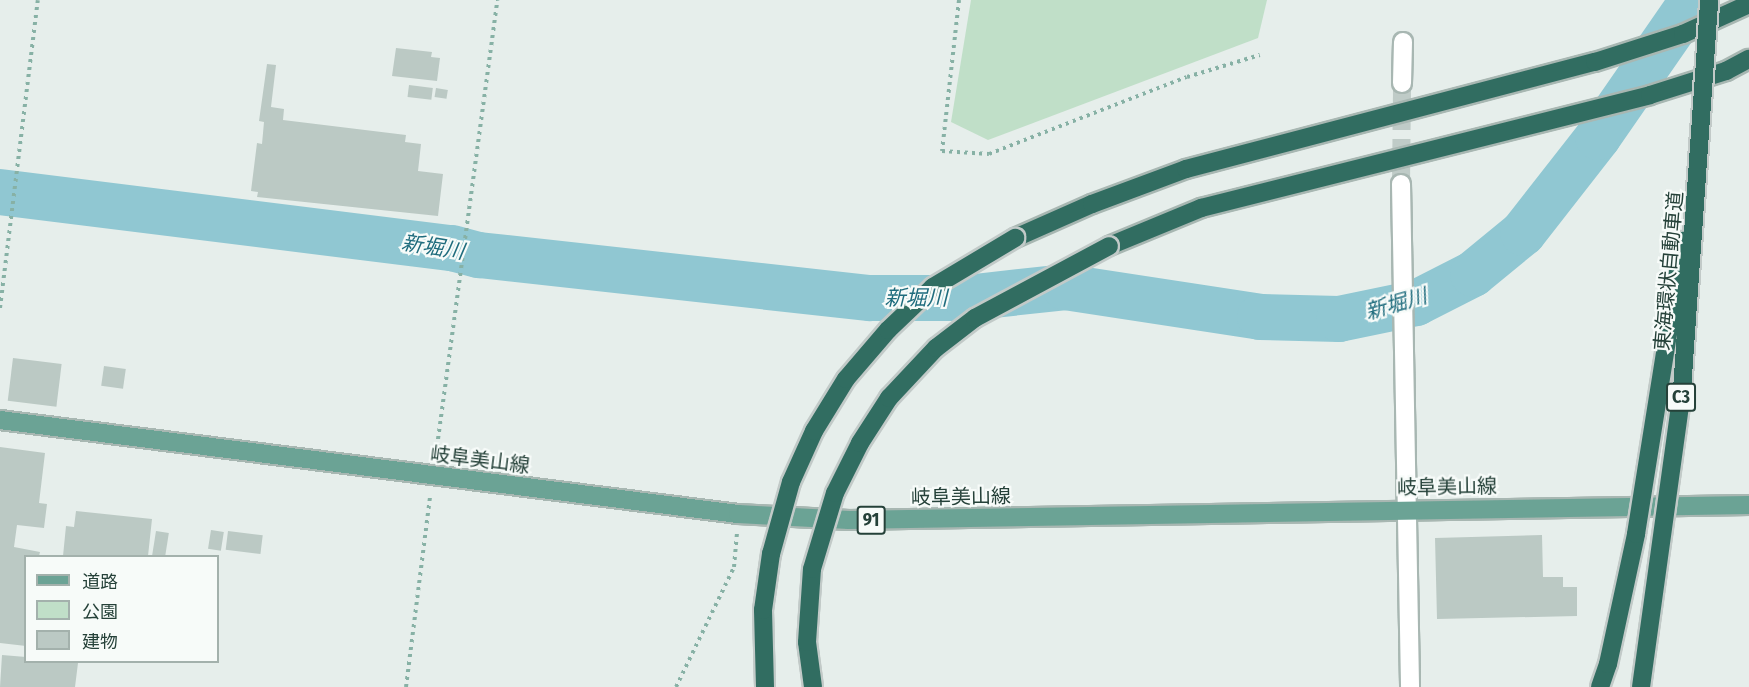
<!DOCTYPE html>
<html>
<head>
<meta charset="utf-8">
<style>
	body { margin:0 }
	#map { position:relative; width:1749px; height:687px; overflow:hidden; background:#e6eeeb; font-family:"Fira Sans Condensed","Noto Sans JP",sans-serif }
	div>[style] { position:absolute }
	.green>* { inset:0; background:#c0dfc8 }
	.river>* { height:46px; margin:-23px; padding:0 23px; transform-origin:23px; border-radius:23px; background:#90c7d2 }
	.building>* { inset:0; background:#bbc9c4; transform-origin:0 0 }
	.street-tunnel>* { height:18px; margin-top:-9px; transform-origin:0; background:repeating-linear-gradient(90deg,#bfcbc7 0 18px,transparent 0 27px) }
	.path>* { height:4px; margin-top:-2px; transform-origin:0; background:repeating-linear-gradient(90deg,#87b1a5 0 3px,transparent 0 7.5px) }
	.roads { filter:drop-shadow(2px 0 #a8b7b2) drop-shadow(-2px 0 #a8b7b2) drop-shadow(0 2px #a8b7b2) drop-shadow(0 -2px #a8b7b2) }
	.street>* { height:18px; margin:-9px; padding:0 9px; transform-origin:9px; border-radius:9px; background:#fff }
	.primary>* { height:18px; margin:-9px; padding:0 9px; transform-origin:9px; border-radius:9px; background:#6ba395 }
	.highway>* { height:18px; margin:-9px; padding:0 9px; transform-origin:9px; border-radius:9px; background:#316d61 }
	.bridges { filter:drop-shadow(2px 0 #c2cac8) drop-shadow(-2px 0 #c2cac8) drop-shadow(0 2px #c2cac8) drop-shadow(0 -2px #c2cac8) }
	.highway-bridge>* { height:18px; margin:-9px; padding:0 9px; transform-origin:9px; border-radius:9px; background:#316d61 }
	span { translate:-50% -50%; white-space:nowrap; text-align:center; line-height:1.15; -webkit-text-stroke:4.5px #f7fbf9; paint-order:stroke }
	.shield-label span { padding:2px 4px; background:#f7fbf9; border:2px solid; border-radius:4px; -webkit-text-stroke-width:0 }
	.shield-label { font-size:18px; color:#254139; font-weight:700 }
	.street-label { font-size:20px; color:#254139 }
	.water-label { font-size:21px; color:#1f6c7d; font-style:italic }
	.legend { position:absolute; left:24px; top:555px; width:195px; height:108px; box-sizing:border-box; background:#f7fbf9; border:2px solid #a3b1ac; margin:0; padding:8px 10px; list-style:none; font-size:18px; color:#254139 }
	.legend li { display:flex; align-items:center; gap:12px; height:30px }
	.legend b { width:30px; border:2px solid #a3b1ac }
</style>
</head>
<body>
<div id="map">
	<div class="green">
		<i style="clip-path:polygon(971px 0,1267px 0,1258px 38px,988px 140px,951px 122px)"></i>
	</div>
	<div class="river">
		<i style="left:0;top:192px;width:455px;rotate:7.1deg"></i>
		<i style="left:452px;top:248px;width:28px;rotate:15deg"></i>
		<i style="left:479px;top:255px;width:393px;rotate:6.3deg"></i>
		<i style="left:870px;top:298px;width:96px"></i>
		<i style="left:966px;top:298px;width:100px;rotate:-6.3deg"></i>
		<i style="left:1065px;top:287px;width:197px;rotate:8.7deg"></i>
		<i style="left:1260px;top:317px;width:79px;rotate:1.5deg"></i>
		<i style="left:1339px;top:319px;width:79px;rotate:-11.7deg"></i>
		<i style="left:1416px;top:303px;width:64px;rotate:-27deg"></i>
		<i style="left:1473px;top:274px;width:65px;rotate:-39.4deg"></i>
		<i style="left:1523px;top:233px;width:122px;rotate:-52deg"></i>
		<i style="left:1598px;top:137px;width:167px;rotate:-55.3deg"></i>
	</div>
	<div class="building">
		<i style="clip-path:polygon(396px 48px,432px 52px,431px 57px,440px 58px,437px 81px,392px 76px)"></i>
		<i style="clip-path:polygon(267px 64px,276px 65px,271px 107px,284px 109px,283px 120px,406px 135px,405px 142px,421px 144px,418px 171px,443px 174px,438px 216px,257px 197px,258px 192px,251px 191px,257px 143px,262px 144px,264px 122px,259px 121px)"></i>
		<i style="left:409px;top:85px;width:24px;height:12px;rotate:7deg"></i>
		<i style="left:436px;top:88px;width:12px;height:9px;rotate:9deg"></i>
		<i style="left:13px;top:358px;width:49px;height:43px;rotate:7deg"></i>
		<i style="left:104px;top:366px;width:22px;height:20px;rotate:8deg"></i>
		<i style="clip-path:polygon(0 447px,45px 453px,39px 503px,47px 504px,44px 528px,17px 525px,14px 547px,40px 552px,39px 556px,26px 556px,26px 646px,0 643px)"></i>
		<i style="clip-path:polygon(76px 511px,152px 519px,148px 556px,63px 556px,66px 526px,74px 527px)"></i>
		<i style="left:211px;top:530px;width:13px;height:19px;rotate:9deg"></i>
		<i style="left:156px;top:531px;width:13px;height:25px;rotate:9deg"></i>
		<i style="left:228px;top:531px;width:35px;height:19px;rotate:7deg"></i>
		<i style="clip-path:polygon(1542px 535px,1543px 577px,1563px 577px,1563px 587px,1577px 587px,1577px 616px,1437px 619px,1435px 538px)"></i>
		<i style="clip-path:polygon(2px 655px,26px 657px,26px 662px,78px 663px,75px 687px,0 687px)"></i>
	</div>
	<div class="street-tunnel">
		<i style="left:1401px;top:184px;width:101px;rotate:-89.4deg"></i>
	</div>
	<div class="path">
		<i style="left:959px;top:0;width:152px;rotate:96.4deg"></i>
		<i style="left:942px;top:151px;width:47px;rotate:3.7deg"></i>
		<i style="left:989px;top:154px;width:212px;rotate:-21.3deg"></i>
		<i style="left:1187px;top:77px;width:76px;rotate:-16.8deg"></i>
		<i style="left:0;top:308px;width:310px;rotate:-83deg"></i>
		<i style="left:436px;top:454px;width:458px;rotate:-82.3deg"></i>
		<i style="left:406px;top:687px;width:192px;rotate:-82.8deg"></i>
		<i style="left:676px;top:687px;width:133px;rotate:-64.2deg"></i>
		<i style="left:734px;top:567px;width:34px;rotate:-85deg"></i>
	</div>
	<div class="roads">
		<div class="street">
			<i style="left:1402px;top:83px;width:41px;rotate:-88.6deg"></i>
			<i style="left:1401px;top:184px;width:503px;rotate:88.97deg"></i>
		</div>
		<div class="primary">
			<i style="left:0;top:420px;width:744px;rotate:7.26deg"></i>
			<i style="left:738px;top:514px;width:111px;rotate:3.1deg"></i>
			<i style="left:849px;top:520px;width:900px;rotate:-0.95deg"></i>
		</div>
		<div class="highway">
			<i style="left:1015px;top:238px;width:84px;rotate:-23.8deg"></i>
			<i style="left:1092px;top:204px;width:100px;rotate:-20.4deg"></i>
			<i style="left:1186px;top:169px;width:423px;rotate:-14.7deg"></i>
			<i style="left:1595px;top:62px;width:92px;rotate:-17.7deg"></i>
			<i style="left:1683px;top:34px;width:72px;rotate:-24.4deg"></i>
			<i style="left:1109px;top:246px;width:100px;rotate:-22.4deg"></i>
			<i style="left:1201px;top:208px;width:463px;rotate:-14.1deg"></i>
			<i style="left:1650px;top:95px;width:80px;rotate:-17.5deg"></i>
			<i style="left:1726px;top:71px;width:26px;rotate:-28deg"></i>
		</div>
	</div>
	<div class="bridges">
		<div class="highway-bridge">
			<i style="left:765px;top:687px;width:77px;rotate:-91.5deg"></i>
			<i style="left:763px;top:610px;width:57px;rotate:-81.9deg"></i>
			<i style="left:771px;top:554px;width:75px;rotate:-74.5deg"></i>
			<i style="left:791px;top:482px;width:56px;rotate:-65.7deg"></i>
			<i style="left:814px;top:431px;width:61px;rotate:-58.4deg"></i>
			<i style="left:846px;top:379px;width:65px;rotate:-49.4deg"></i>
			<i style="left:888px;top:330px;width:62px;rotate:-43.7deg"></i>
			<i style="left:933px;top:287px;width:96px;rotate:-30.9deg"></i>
			<i style="left:813px;top:687px;width:45px;rotate:-97.6deg"></i>
			<i style="left:807px;top:642px;width:73px;rotate:-86.1deg"></i>
			<i style="left:812px;top:569px;width:79px;rotate:-73.2deg"></i>
			<i style="left:835px;top:493px;width:56px;rotate:-63.4deg"></i>
			<i style="left:860px;top:443px;width:54px;rotate:-57.2deg"></i>
			<i style="left:889px;top:398px;width:69px;rotate:-46.8deg"></i>
			<i style="left:936px;top:348px;width:49px;rotate:-37.6deg"></i>
			<i style="left:975px;top:318px;width:152px;rotate:-28.2deg"></i>
			<i style="left:1600px;top:687px;width:24px;rotate:-71deg"></i>
			<i style="left:1608px;top:664px;width:133px;rotate:-77.8deg"></i>
			<i style="left:1636px;top:534px;width:297px;rotate:-80.9deg"></i>
			<i style="left:1641px;top:687px;width:300px;rotate:-82.1deg"></i>
			<i style="left:1682px;top:390px;width:391px;rotate:-86deg"></i>
		</div>
	</div>
	<div class="shield-label">
		<span style="left:1681px;top:397px">C3</span>
		<span style="left:871px;top:520px">91</span>
	</div>
	<div class="street-label">
		<span style="left:1669px;top:271px;rotate:-85deg">東海環状自動車道</span>
		<span style="left:480px;top:460px;rotate:7deg">岐阜美山線</span>
		<span style="left:1447px;top:487px;rotate:-1deg">岐阜美山線</span>
		<span style="left:961px;top:497px;rotate:-1deg">岐阜美山線</span>
	</div>
	<div class="water-label">
		<span style="left:433px;top:247px;rotate:9deg">新堀川</span>
		<span style="left:916px;top:298px">新堀川</span>
		<span style="left:1396px;top:304px;rotate:-16deg">新堀川</span>
	</div>
	<ul class="legend">
	<li><b style="height:8px;background:#6ba395"></b>道路</li>
	<li><b style="height:16px;background:#c0dfc8"></b>公園</li>
	<li><b style="height:16px;background:#bbc9c4"></b>建物</li>
	</ul>
</div>
</body>
</html>
